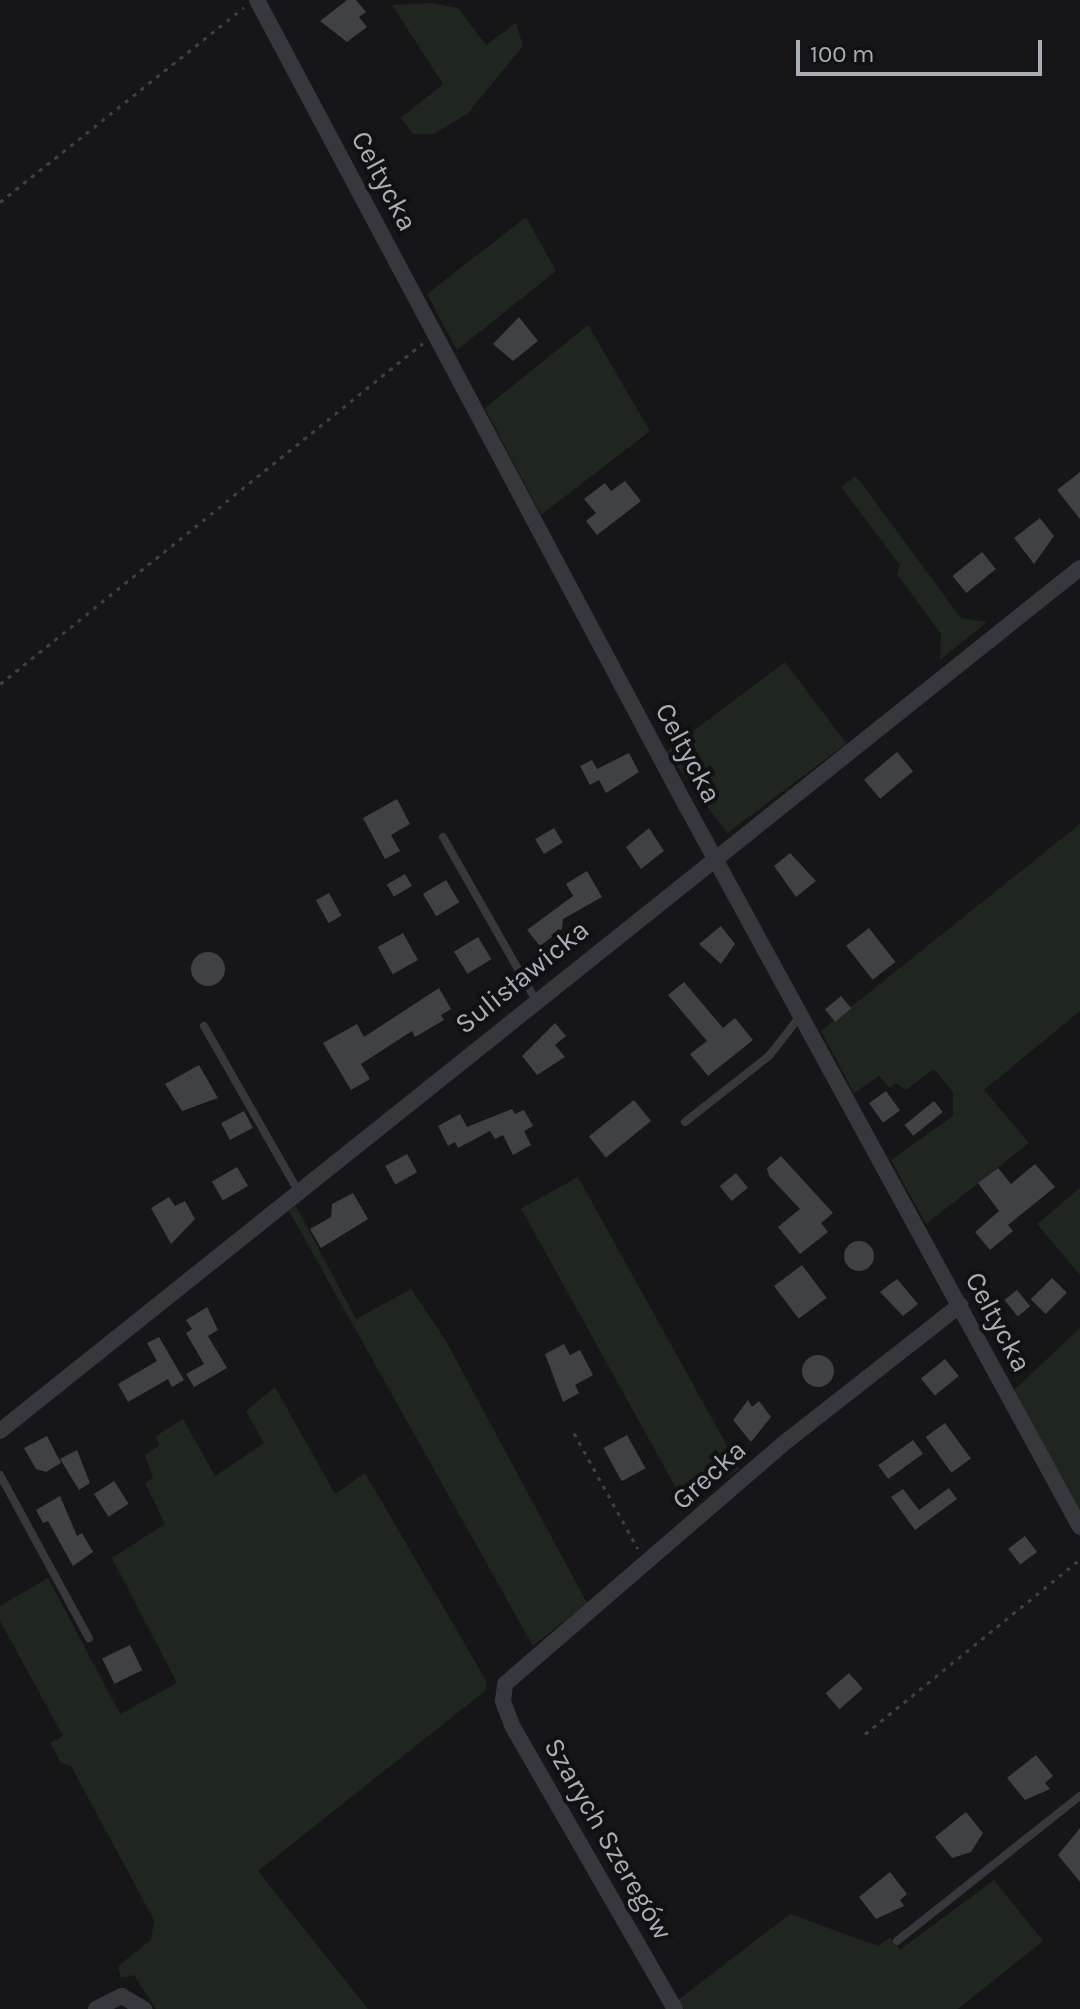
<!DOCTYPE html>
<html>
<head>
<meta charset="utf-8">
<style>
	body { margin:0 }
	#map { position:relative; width:1080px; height:2009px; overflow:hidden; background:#161618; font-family:Karla,sans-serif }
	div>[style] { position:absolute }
	.green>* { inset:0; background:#1e261f; transform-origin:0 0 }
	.building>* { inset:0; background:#404145; transform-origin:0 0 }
	.round { border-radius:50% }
	.path>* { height:3px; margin-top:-1.5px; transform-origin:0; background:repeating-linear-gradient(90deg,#3d3f44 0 4px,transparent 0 10px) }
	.service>* { height:8px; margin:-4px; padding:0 4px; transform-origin:4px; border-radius:4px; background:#37383d }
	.minor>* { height:16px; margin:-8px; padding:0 8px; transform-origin:8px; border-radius:8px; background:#37383d }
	span { translate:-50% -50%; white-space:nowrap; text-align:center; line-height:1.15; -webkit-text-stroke:8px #111113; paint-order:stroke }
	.street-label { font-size:28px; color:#a8adb8 }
	.scale { position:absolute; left:796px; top:40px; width:246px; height:36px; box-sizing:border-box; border:4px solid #a8adb8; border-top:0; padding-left:10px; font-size:24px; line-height:28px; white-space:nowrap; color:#a8adb8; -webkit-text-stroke:6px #111113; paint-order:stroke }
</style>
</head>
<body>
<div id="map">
	<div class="green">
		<i style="clip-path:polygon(432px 3px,458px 8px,486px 45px,516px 23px,523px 46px,468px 113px,434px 134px,413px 134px,401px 118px,443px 84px,392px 5px)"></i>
		<i style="clip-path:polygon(526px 217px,556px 271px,457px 350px,427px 294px)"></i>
		<i style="clip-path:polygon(588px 325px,650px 431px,541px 515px,485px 408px)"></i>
		<i style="clip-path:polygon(856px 476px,961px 618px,987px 622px,940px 660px,941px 634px,897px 574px,900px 565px,841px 487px)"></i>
		<i style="left:785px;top:662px;width:102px;height:149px;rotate:53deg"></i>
		<i style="clip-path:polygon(1080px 824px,1080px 1011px,984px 1090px,1029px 1143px,926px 1224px,891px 1160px,953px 1116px,953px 1092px,934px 1069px,906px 1090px,896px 1083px,890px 1088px,879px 1076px,854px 1093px,821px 1031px)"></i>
		<i style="left:578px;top:1177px;width:334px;height:65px;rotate:61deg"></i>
		<i style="clip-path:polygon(1080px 1188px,1080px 1275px,1037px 1224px)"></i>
		<i style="clip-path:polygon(296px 1206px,356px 1319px,411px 1289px,446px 1341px,587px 1603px,533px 1646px,289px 1211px)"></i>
		<i style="clip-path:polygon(1080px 1328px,1080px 1513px,1014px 1390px)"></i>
		<i style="clip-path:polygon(275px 1387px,335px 1494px,365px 1473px,487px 1682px,485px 1691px,258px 1871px,368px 2009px,156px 2009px,134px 1975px,121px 1978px,118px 1966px,151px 1940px,154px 1920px,71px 1766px,61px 1763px,50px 1743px,63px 1736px,0 1621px,0 1606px,48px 1578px,120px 1714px,177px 1683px,112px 1558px,165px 1524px,145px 1483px,153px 1478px,145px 1455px,159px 1446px,156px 1436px,183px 1419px,215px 1476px,264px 1443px,246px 1411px)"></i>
		<i style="clip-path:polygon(994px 1880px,1043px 1941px,958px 2009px,684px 2009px,678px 2000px,790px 1914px,878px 1946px,890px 1937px,900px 1950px)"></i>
	</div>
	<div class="building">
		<i style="clip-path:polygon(347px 0,356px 0,366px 12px,359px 17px,367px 27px,347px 42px,320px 21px)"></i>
		<i style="clip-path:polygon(519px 317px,538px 341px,513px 361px,493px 344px)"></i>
		<i style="clip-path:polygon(1080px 472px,1080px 519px,1057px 490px)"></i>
		<i style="clip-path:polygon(625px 481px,641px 501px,597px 535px,586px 521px,596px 513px,584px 499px,605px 483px,611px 491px)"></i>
		<i style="clip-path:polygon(1040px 518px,1054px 536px,1034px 564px,1014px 538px)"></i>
		<i style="left:982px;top:552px;width:22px;height:38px;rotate:51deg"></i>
		<i style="left:897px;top:752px;width:25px;height:43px;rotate:50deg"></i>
		<i style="clip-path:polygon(629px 753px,639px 772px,606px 793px,599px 780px,590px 785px,580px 766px,592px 760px,597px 769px)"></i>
		<i style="clip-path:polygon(397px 799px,410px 824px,391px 835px,400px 851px,385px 859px,363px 818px)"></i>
		<i style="left:554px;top:828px;width:17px;height:22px;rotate:59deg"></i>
		<i style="clip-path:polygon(649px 828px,664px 851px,641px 869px,626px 847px)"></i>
		<i style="clip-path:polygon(790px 853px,816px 881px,796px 897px,774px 866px)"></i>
		<i style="clip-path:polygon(587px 871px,602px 897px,563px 919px,562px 929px,540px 946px,527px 930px,573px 896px,566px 884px)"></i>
		<i style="left:405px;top:874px;width:14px;height:21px;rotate:60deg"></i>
		<i style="left:446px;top:880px;width:26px;height:27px;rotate:59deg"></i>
		<i style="left:329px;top:893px;width:26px;height:15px;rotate:61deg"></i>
		<i style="clip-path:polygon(721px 926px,735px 944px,721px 964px,699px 944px)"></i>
		<i style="left:869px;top:928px;width:43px;height:29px;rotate:52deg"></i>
		<i style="left:403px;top:933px;width:31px;height:29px;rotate:61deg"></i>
		<i style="left:478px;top:937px;width:26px;height:28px;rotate:59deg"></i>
		<i class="round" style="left:191px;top:952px;width:34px;height:34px"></i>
		<i style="clip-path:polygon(684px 982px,723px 1028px,735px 1018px,753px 1040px,708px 1076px,690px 1054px,707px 1041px,668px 995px)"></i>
		<i style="clip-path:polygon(439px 988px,451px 1009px,441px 1015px,444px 1020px,415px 1037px,412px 1031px,361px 1064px,370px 1079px,351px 1090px,323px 1043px,357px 1024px,364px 1037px)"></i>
		<i style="left:841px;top:996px;width:16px;height:21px;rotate:50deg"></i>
		<i style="clip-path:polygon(555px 1023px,566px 1036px,555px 1045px,565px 1057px,537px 1075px,522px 1056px)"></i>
		<i style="clip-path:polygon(199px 1065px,218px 1098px,182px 1111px,165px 1084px)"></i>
		<i style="left:886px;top:1091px;width:24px;height:21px;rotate:54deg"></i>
		<i style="left:634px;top:1100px;width:27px;height:58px;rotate:51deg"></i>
		<i style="left:934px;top:1101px;width:14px;height:38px;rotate:51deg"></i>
		<i style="clip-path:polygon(512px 1109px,515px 1114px,524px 1110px,533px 1126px,524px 1131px,531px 1145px,513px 1155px,503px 1135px,495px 1139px,490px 1131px,458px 1148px,455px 1142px,448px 1146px,438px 1126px,460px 1114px,467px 1127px)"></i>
		<i style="left:244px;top:1111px;width:19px;height:26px;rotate:62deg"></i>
		<i style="left:407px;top:1154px;width:21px;height:25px;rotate:61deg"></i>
		<i style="clip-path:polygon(781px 1156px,833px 1213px,821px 1223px,828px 1232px,800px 1254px,778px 1227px,800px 1209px,769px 1176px,767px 1168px)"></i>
		<i style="clip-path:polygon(1035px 1164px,1055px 1187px,1008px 1225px,1013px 1231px,990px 1250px,975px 1232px,999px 1211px,978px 1183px,998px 1168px,1011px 1184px)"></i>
		<i style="left:237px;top:1167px;width:22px;height:29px;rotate:60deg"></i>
		<i style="left:736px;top:1173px;width:19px;height:21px;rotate:51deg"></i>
		<i style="clip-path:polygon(353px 1193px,368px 1219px,321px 1248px,310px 1229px,331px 1217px,332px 1204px)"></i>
		<i style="clip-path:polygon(169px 1197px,175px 1206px,185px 1201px,195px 1219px,171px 1244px,151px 1208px)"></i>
		<i class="round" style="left:844px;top:1241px;width:30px;height:30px"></i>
		<i style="left:802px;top:1265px;width:41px;height:35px;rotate:53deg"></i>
		<i style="left:1052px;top:1278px;width:21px;height:30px;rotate:45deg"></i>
		<i style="clip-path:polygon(897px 1279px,918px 1304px,903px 1316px,880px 1292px)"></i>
		<i style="left:1017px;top:1290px;width:21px;height:16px;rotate:51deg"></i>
		<i style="clip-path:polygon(207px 1307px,218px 1330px,208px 1336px,227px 1368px,194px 1387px,186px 1374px,204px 1364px,186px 1333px,192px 1329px,186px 1320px)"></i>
		<i style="clip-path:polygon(159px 1337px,184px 1380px,172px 1387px,168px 1379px,128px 1402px,118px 1384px,157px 1361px,147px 1343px)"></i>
		<i style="clip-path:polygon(564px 1344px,570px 1355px,580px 1350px,593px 1375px,575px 1385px,579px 1393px,563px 1402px,545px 1354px)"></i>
		<i class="round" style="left:802px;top:1355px;width:32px;height:32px"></i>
		<i style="left:945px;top:1359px;width:22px;height:31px;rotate:51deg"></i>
		<i style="clip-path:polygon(748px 1400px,752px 1407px,759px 1401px,771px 1417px,751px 1442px,733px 1420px)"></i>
		<i style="left:945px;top:1423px;width:44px;height:24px;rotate:54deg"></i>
		<i style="left:627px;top:1435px;width:38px;height:27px;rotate:61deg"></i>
		<i style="clip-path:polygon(47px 1436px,61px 1463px,46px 1472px,36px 1469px,24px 1448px)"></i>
		<i style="left:913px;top:1440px;width:17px;height:43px;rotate:54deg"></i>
		<i style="clip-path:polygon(77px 1450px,90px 1483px,79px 1490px,60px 1459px)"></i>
		<i style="left:114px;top:1481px;width:27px;height:24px;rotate:57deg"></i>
		<i style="clip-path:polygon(949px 1488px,957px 1499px,915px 1530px,891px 1497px,903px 1489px,919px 1510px)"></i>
		<i style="clip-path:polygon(60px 1496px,77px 1536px,82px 1533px,93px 1552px,73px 1566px,48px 1521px,43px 1523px,36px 1510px)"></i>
		<i style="left:1025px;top:1536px;width:20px;height:21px;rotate:53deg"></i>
		<i style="left:130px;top:1645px;width:28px;height:31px;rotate:64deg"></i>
		<i style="left:849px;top:1673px;width:21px;height:31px;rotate:49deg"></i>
		<i style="clip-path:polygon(1036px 1755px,1053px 1776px,1045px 1783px,1050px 1789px,1025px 1800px,1007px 1778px)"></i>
		<i style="clip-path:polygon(966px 1812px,983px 1833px,971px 1852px,952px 1858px,935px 1837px)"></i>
		<i style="clip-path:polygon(1080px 1828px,1080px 1882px,1058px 1855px)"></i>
		<i style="clip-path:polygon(890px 1872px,907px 1894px,900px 1900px,904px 1906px,876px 1919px,859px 1897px)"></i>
	</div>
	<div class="path">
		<i style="left:0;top:202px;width:312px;rotate:-38.6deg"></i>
		<i style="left:0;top:684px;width:543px;rotate:-38.87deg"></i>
		<i style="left:574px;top:1433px;width:132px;rotate:61.1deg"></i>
		<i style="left:865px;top:1734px;width:277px;rotate:-39.1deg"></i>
	</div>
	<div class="service">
		<i style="left:443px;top:837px;width:186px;rotate:60.4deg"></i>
		<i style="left:204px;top:1026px;width:190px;rotate:60.3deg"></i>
		<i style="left:685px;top:1122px;width:107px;rotate:-38.2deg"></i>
		<i style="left:769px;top:1056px;width:52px;rotate:-52deg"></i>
		<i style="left:0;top:1475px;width:186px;rotate:61.4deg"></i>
		<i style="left:897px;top:1941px;width:233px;rotate:-38.4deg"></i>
	</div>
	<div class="minor">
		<i style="left:257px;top:0;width:909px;rotate:61.97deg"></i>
		<i style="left:684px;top:802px;width:826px;rotate:61.36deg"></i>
		<i style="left:0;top:1431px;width:1382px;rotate:-38.63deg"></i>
		<i style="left:96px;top:2009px;width:29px;rotate:-27deg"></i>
		<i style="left:122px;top:1996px;width:26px;rotate:31deg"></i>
		<i style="left:675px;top:2009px;width:327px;rotate:-119.9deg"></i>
		<i style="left:512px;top:1725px;width:26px;rotate:-111deg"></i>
		<i style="left:503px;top:1701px;width:17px;rotate:-83deg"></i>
		<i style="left:505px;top:1684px;width:374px;rotate:-40.8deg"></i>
		<i style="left:788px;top:1440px;width:219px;rotate:-38.1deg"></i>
	</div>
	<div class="street-label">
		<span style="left:384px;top:181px;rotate:62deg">Celtycka</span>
		<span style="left:688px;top:753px;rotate:62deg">Celtycka</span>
		<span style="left:522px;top:977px;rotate:-39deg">Sulisławicka</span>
		<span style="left:998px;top:1322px;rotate:62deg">Celtycka</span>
		<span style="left:709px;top:1475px;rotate:-42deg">Grecka</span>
		<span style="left:608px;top:1839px;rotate:60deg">Szarych Szeregów</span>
	</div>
	<div class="scale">100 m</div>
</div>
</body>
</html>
